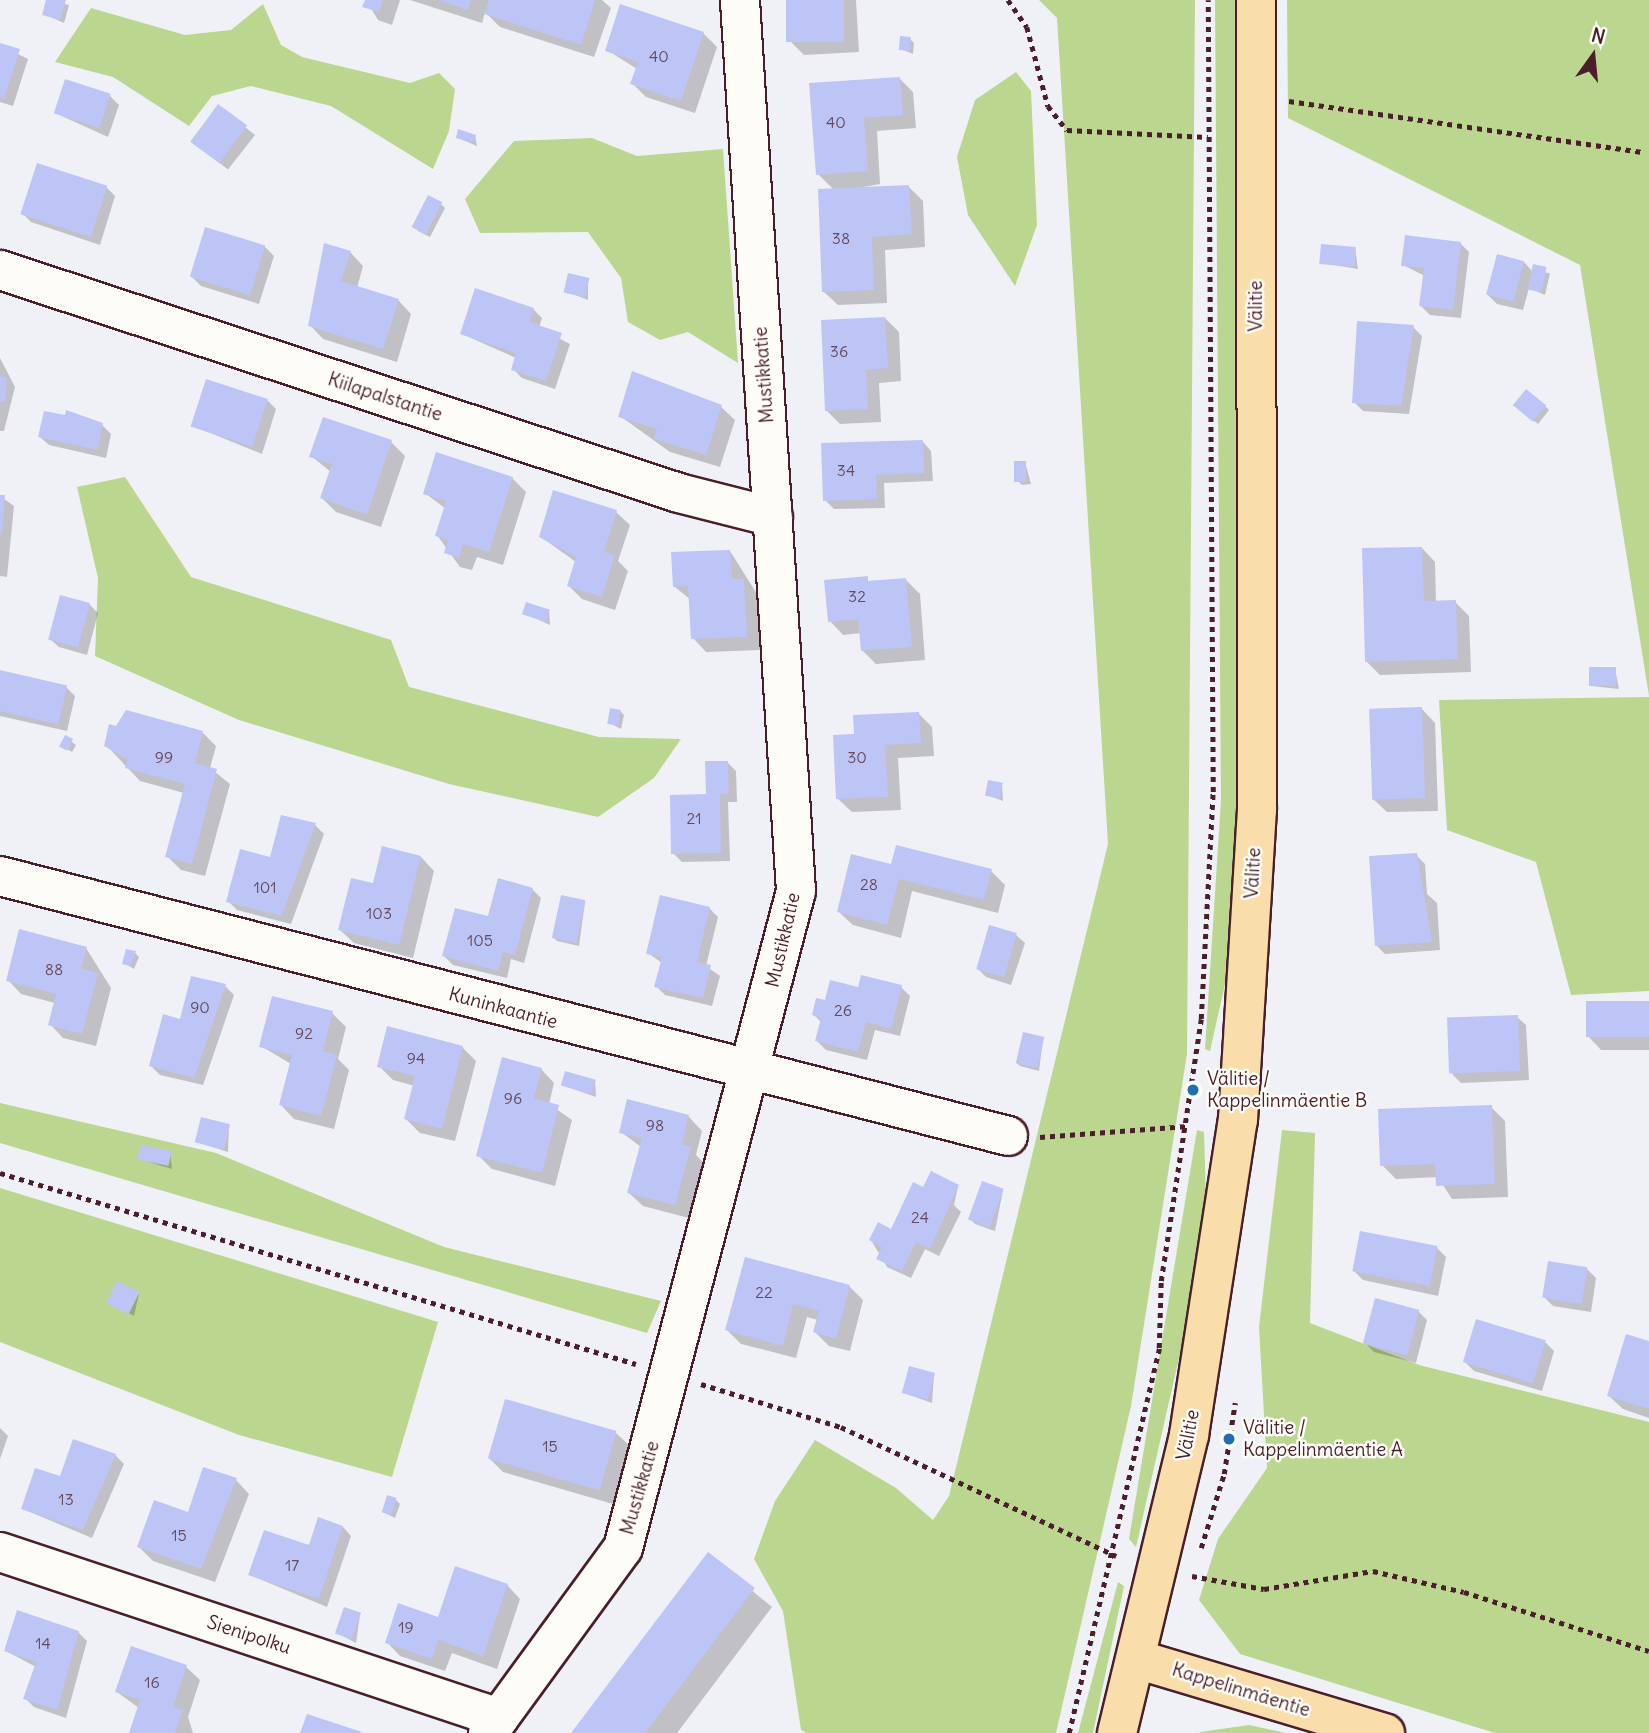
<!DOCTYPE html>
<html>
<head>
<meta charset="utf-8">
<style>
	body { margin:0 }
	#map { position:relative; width:1649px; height:1733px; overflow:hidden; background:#f0f1f7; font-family:Delius,sans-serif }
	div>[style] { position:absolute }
	.green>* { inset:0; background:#bbd68e }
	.shadow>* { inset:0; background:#0003; transform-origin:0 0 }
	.building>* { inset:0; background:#bcc5f6; transform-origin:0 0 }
	.path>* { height:4.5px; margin-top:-2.25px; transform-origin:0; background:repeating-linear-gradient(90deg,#4a1f2b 0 5px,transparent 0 10px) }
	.roads { filter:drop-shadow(2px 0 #4a1f2b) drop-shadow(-2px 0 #4a1f2b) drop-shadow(0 2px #4a1f2b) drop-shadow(0 -2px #4a1f2b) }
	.minor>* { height:38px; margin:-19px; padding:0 19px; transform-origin:19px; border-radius:19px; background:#fdfcf7 }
	.major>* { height:38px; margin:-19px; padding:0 19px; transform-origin:19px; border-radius:19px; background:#f9deab }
	.dots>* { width:19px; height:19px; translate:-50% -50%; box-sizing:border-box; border:4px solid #fdfcf7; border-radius:50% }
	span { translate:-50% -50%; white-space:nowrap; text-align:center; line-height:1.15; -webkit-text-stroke:5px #fdfcf7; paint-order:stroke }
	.number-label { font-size:16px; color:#66485e }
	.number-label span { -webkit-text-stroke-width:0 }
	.street-label { font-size:19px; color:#4a1f2b }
	.poi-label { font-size:19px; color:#4a1f2b }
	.left { translate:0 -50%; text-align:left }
	.north { position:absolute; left:1558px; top:21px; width:70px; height:70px; -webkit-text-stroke:5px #fdfcf7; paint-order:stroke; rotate:15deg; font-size:19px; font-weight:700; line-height:28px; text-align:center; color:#4a1f2b }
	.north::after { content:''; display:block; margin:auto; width:24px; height:32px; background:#4a1f2b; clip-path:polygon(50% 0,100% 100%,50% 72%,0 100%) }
</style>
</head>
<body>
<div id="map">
	<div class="green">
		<i style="clip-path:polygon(1039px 0,1195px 0,1187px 1054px,1131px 1406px,1056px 1733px,807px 1733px,801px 1730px,783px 1611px,754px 1559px,775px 1501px,815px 1440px,896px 1488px,933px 1520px,949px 1496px,1108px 844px,1057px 18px)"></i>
		<i style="clip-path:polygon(1215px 0,1236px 0,1241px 754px,1230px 962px,1210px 1051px,1205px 1049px,1221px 800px)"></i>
		<i style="clip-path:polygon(1287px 0,1649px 0,1649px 696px,1580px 265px,1288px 118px)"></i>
		<i style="clip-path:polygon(263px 4px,281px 45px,302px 57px,410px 83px,439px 73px,455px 89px,449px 131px,433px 169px,331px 106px,251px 86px,212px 96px,189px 126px,113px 77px,55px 62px,91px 8px,185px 35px,231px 30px)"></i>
		<i style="clip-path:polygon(1016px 72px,1031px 91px,1037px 225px,1015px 286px,968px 215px,957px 157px,975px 100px)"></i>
		<i style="clip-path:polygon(592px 138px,637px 156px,723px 149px,738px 363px,688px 332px,660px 340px,628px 322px,621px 278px,588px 232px,480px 233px,465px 199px,514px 141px)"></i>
		<i style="clip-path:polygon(125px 477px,191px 577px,391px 640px,409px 687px,599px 737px,681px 739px,654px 778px,598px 817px,449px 784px,239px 720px,95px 656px,98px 578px,77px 487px)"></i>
		<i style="clip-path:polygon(1649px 697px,1649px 991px,1571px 995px,1536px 862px,1447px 830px,1439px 700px)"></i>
		<i style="clip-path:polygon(0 1103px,216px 1153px,444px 1247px,661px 1301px,647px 1333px,0 1143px)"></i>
		<i style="clip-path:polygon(1197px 1130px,1204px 1132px,1206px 1198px,1199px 1270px,1136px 1547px,1129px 1539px)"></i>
		<i style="clip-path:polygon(1282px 1130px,1315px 1133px,1310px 1323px,1419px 1365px,1649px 1422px,1649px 1733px,1495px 1733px,1240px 1654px,1199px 1600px,1218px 1539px,1267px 1468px,1259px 1327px)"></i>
		<i style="clip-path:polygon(0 1188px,438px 1322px,392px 1477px,239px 1435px,0 1342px)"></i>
		<i style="clip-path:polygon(1118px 1582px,1124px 1586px,1093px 1733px,1078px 1733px)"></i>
		<i style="clip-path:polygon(1249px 1725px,1286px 1733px,1199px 1733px,1200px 1732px)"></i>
	</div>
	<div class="shadow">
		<i style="clip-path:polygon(48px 0,69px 5px,64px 23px,44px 14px)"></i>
		<i style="clip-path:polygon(366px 0,400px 0,392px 25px,378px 20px)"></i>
		<i style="clip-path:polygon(410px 0,602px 0,611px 8px,594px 57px,500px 27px,485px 12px,482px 23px)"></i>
		<i style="clip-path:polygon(788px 0,856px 0,859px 52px,804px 55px,790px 41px)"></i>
		<i style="clip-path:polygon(622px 6px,704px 34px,717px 47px,695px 113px,646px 97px,632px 83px,637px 69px,607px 50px)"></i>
		<i style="clip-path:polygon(910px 39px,914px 43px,913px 54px,901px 49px)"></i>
		<i style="clip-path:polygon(0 45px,28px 59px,13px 106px,0 102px)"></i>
		<i style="clip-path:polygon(899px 78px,913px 92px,916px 128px,877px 131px,880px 184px,853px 189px,909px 187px,923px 201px,925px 247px,885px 250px,887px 303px,838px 305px,824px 292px,834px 190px,818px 174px,811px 85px)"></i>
		<i style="clip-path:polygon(110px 96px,119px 105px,108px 137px,55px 113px)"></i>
		<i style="left:218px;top:106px;width:47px;height:44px;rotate:38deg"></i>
		<i style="clip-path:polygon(475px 136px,477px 146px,458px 138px)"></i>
		<i style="clip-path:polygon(106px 187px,115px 196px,100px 245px,31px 222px,22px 213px)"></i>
		<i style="clip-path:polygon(441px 204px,445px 208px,430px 237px,418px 231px,414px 227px)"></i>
		<i style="clip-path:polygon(207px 229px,265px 247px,274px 256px,259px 304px,201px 286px,192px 277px)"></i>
		<i style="clip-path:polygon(1460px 243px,1469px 252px,1461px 318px,1430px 315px,1421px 306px,1425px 276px,1403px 265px)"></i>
		<i style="clip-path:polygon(325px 245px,350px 252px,363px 266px,357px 288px,398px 300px,411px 314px,397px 362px,323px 339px,310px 325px)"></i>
		<i style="clip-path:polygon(1355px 248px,1358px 269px,1322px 263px)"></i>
		<i style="clip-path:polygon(1524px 262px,1533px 272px,1550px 273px,1545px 295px,1529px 288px,1523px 310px,1497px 304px,1488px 295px)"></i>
		<i style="clip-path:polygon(588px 280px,588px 300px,565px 291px)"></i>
		<i style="clip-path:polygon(533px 309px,542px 318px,539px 328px,570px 344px,555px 389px,522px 378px,513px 369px,516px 358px,462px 334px)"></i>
		<i style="clip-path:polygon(885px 318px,899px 332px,901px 381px,879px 383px,881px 422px,840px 424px,827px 411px)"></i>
		<i style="clip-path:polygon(1413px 327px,1422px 336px,1409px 414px,1363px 411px,1354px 402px)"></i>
		<i style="clip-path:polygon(0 358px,15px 387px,4px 431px,0 431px)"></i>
		<i style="clip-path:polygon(267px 400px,276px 409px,262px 454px,193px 426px)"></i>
		<i style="clip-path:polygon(1545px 406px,1549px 410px,1538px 424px,1519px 409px)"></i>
		<i style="clip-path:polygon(721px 407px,735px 420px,720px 467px,670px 452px,620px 416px)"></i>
		<i style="clip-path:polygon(102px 425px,111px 434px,106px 458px,49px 445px,40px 437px)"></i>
		<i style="clip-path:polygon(391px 442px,405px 456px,381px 527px,336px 512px,322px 498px,331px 472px,311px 456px)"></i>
		<i style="clip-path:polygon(923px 442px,931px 451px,933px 481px,884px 483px,885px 508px,834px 509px,825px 500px)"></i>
		<i style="clip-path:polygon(1025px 462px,1031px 484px,1022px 485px,1018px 481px)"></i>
		<i style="clip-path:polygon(512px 478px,526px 492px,503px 565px,477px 557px,472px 570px,460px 567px,437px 535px,446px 509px,425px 493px)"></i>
		<i style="clip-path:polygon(0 496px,14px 506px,7px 577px,0 576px)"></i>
		<i style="clip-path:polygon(616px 512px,630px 525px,618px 561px,628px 571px,615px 610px,582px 599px,569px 586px,576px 562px,541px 537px)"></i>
		<i style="clip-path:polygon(1422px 548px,1435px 562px,1436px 603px,1455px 602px,1469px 616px,1471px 672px,1380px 675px,1366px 661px)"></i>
		<i style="clip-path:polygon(730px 551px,757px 594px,760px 650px,706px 652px,693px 638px,691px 600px,675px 587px)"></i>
		<i style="clip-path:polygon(906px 580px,920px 594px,925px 660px,876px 664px,863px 651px,861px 633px,843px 635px,830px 621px,826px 582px)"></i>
		<i style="clip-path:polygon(89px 604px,98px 613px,87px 655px,59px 647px,50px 639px)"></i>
		<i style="clip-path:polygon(549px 611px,550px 625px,524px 613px)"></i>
		<i style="clip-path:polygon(1615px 669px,1619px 689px,1591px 686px)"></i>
		<i style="clip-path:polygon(0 672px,66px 687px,75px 696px,67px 731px,0 716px)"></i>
		<i style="clip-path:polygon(1422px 709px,1435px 723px,1438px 811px,1387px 812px,1373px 799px)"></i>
		<i style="clip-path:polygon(620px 711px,624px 715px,621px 729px,608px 722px)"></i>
		<i style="clip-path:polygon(918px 713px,932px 727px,934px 756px,898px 758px,901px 810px,852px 812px,838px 799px,855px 735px)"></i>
		<i style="clip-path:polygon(202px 732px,216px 746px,210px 768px,230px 784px,205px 876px,181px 870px,167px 856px,184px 793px,140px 781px,106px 745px)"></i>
		<i style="clip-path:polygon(65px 737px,76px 745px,72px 752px,61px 745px)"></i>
		<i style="clip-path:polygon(727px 762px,736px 771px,737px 802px,728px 802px,730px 861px,682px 862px,673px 853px)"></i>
		<i style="clip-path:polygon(1002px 785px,1003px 801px,987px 795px)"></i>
		<i style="clip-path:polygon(315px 825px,324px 834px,291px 924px,237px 910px,228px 901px)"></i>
		<i style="clip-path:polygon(1416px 855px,1425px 864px,1427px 894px,1437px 903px,1440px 950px,1385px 954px,1376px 945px)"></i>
		<i style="clip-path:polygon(421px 857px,434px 871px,413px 958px,354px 943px,340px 930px,374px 885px)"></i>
		<i style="clip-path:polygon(893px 866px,991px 871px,1005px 885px,998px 913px,912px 891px,901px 938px,853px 925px,839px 912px)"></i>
		<i style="clip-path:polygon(532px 889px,541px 898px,524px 963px,511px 959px,507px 978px,453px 965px,444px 956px)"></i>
		<i style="clip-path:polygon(585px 902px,579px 946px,557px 941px,553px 937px)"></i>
		<i style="clip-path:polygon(709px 908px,718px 917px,706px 966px,720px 976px,712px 1006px,665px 995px,656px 986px,662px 963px,648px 953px)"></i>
		<i style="clip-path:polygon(1016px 935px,1025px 943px,1011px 985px,986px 977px,977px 968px)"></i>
		<i style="clip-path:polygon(86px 948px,111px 988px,96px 1046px,63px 1038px,50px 1024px,55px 1003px,21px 994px,8px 980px)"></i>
		<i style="clip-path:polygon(135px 953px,139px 957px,134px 969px,124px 963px)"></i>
		<i style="clip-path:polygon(225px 986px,234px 995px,203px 1085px,160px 1075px,151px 1066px)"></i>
		<i style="clip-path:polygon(901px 987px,910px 996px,900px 1036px,875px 1030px,867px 1060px,826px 1050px,817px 1041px,822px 1023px,814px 1015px,827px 1002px,860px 990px)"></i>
		<i style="clip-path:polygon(1649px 1003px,1649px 1050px,1601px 1050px,1588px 1036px)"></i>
		<i style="clip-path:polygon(332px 1013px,346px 1027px,338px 1059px,349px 1070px,334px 1129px,294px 1119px,281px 1105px,291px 1064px,261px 1046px)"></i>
		<i style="clip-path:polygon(1517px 1017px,1526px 1025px,1529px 1080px,1461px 1083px,1452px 1074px)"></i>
		<i style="clip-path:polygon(1043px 1039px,1039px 1071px,1020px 1066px,1016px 1062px)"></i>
		<i style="clip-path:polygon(462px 1047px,476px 1061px,455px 1141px,420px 1133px,406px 1119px,415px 1086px,393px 1080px,379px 1066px)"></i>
		<i style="clip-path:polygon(541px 1069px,554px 1083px,549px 1104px,572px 1120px,555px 1186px,492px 1169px,478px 1155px)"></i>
		<i style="clip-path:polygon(595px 1081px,596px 1097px,562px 1085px)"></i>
		<i style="clip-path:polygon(1491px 1107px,1505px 1121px,1508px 1197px,1452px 1199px,1438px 1177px,1396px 1179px,1382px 1165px)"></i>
		<i style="clip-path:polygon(689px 1117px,702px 1131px,696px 1155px,703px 1162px,689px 1218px,643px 1206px,629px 1193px,641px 1147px,621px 1132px)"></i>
		<i style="clip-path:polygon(229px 1125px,228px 1152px,197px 1142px)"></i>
		<i style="clip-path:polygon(170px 1152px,172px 1169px,139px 1159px)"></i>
		<i style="clip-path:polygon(958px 1187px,954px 1205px,961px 1212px,939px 1256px,925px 1249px,911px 1278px,887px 1267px,871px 1240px,892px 1231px,931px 1193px)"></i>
		<i style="clip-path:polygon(1003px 1190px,995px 1231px,975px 1224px,971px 1220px)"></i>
		<i style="clip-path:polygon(1437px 1248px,1446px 1257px,1438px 1296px,1363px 1280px,1354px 1271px)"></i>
		<i style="clip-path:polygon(746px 1259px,849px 1286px,863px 1300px,850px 1351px,829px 1346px,815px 1332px,818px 1320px,807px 1317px,796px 1358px,741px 1344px,727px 1330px)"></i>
		<i style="clip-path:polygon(1587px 1269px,1596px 1278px,1591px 1312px,1553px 1306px,1544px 1297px)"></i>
		<i style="clip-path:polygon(139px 1294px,134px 1316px,109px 1302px)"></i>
		<i style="clip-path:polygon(1418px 1311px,1427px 1320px,1416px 1363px,1374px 1352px,1365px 1343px)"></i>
		<i style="clip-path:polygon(1545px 1342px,1554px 1351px,1542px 1391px,1474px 1371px,1465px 1362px)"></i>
		<i style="clip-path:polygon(1649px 1343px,1649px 1418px,1623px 1409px,1609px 1396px)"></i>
		<i style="clip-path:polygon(934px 1375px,932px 1403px,904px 1393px)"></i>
		<i style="clip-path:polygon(0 1428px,8px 1436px,0 1459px)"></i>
		<i style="clip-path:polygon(616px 1433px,630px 1446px,613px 1504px,503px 1472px,490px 1459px)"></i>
		<i style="clip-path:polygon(115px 1455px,124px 1464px,92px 1538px,23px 1509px,61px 1479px)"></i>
		<i style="clip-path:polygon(236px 1480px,249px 1494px,215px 1582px,153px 1561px,139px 1547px)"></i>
		<i style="clip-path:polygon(396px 1500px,400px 1504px,395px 1518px,383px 1512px)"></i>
		<i style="clip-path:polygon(343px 1527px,351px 1536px,327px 1607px,250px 1575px)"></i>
		<i style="clip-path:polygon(709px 1555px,772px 1607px,677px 1733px,573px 1733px)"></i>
		<i style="clip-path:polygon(507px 1585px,520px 1599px,497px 1669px,452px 1653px,445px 1671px,400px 1656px,387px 1642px)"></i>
		<i style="clip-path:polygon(360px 1615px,356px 1643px,337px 1633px)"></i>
		<i style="clip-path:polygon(78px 1632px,87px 1641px,66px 1718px,34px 1707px,25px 1698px,36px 1667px,6px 1651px)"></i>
		<i style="clip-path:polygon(186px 1667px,200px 1680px,188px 1717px,193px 1733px,131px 1733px,139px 1708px,117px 1692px)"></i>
	</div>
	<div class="building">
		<i style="clip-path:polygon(46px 0,66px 0,60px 20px,42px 15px)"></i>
		<i style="clip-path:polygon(365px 0,383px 0,379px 12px,362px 7px)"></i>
		<i style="clip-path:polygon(438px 0,471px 0,468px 10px)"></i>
		<i style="clip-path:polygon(489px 0,595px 0,581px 45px,484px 14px)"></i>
		<i style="left:786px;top:0;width:58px;height:42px"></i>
		<i style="clip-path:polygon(620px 4px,704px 32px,681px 101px,630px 84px,638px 62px,605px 51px)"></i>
		<i style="left:900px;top:36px;width:11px;height:14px;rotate:5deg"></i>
		<i style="clip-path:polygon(0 43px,20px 49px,4px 99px,0 97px)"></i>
		<i style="clip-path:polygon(900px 77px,903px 115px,864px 118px,868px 171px,816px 175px,809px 83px)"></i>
		<i style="left:65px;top:79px;width:48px;height:36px;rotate:18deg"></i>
		<i style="left:218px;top:104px;width:36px;height:47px;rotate:36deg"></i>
		<i style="clip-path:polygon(458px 129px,476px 135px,474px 143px,456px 138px)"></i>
		<i style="left:37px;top:163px;width:74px;height:54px;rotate:18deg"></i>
		<i style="clip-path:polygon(909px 185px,912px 234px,872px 237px,874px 290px,822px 292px,818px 189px)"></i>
		<i style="left:428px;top:195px;width:16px;height:36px;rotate:27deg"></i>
		<i style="left:205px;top:227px;width:63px;height:52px;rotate:17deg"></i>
		<i style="clip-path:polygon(1405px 235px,1461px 242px,1453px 310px,1419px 306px,1424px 268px,1401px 266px)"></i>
		<i style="clip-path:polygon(324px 243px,351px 251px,341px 281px,399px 299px,383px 349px,308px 326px)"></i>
		<i style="left:1321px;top:244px;width:35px;height:20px;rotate:5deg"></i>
		<i style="left:1497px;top:254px;width:28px;height:42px;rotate:15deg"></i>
		<i style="left:1533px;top:264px;width:14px;height:26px;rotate:12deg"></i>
		<i style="left:568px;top:273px;width:22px;height:20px;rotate:13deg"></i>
		<i style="clip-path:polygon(475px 288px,534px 308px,529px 322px,562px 333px,546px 381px,511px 370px,516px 353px,460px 334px)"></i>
		<i style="clip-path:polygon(885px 317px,888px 368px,866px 370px,868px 409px,825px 411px,821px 320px)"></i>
		<i style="clip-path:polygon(1357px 321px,1414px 325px,1401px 406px,1352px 403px)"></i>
		<i style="clip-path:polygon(632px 371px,722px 405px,706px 455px,654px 439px,657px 429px,618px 417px)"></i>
		<i style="clip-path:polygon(0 376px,7px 377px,5px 402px,0 401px)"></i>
		<i style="left:206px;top:379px;width:65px;height:50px;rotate:18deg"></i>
		<i style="left:1526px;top:389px;width:26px;height:21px;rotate:39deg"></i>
		<i style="clip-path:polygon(66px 410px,103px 423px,98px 450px,38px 437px,44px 411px,65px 415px)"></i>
		<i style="clip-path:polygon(323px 417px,392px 440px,367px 515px,320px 498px,332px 464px,309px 457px)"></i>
		<i style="clip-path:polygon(923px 440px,924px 473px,876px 475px,877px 499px,823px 501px,821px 443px)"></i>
		<i style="clip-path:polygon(436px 452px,513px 477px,489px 552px,463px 544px,459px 558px,444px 553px,448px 540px,435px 536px,446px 501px,423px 494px)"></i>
		<i style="left:1014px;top:461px;width:12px;height:21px"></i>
		<i style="clip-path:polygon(553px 490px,617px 510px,604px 552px,615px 555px,602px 597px,567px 586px,576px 557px,539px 537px)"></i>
		<i style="clip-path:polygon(0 495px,5px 495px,2px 535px,0 534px)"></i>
		<i style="clip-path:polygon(1422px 547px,1424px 601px,1456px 600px,1458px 659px,1365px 662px,1362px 548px)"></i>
		<i style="clip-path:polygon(730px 550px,732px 579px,744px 579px,747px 637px,691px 639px,688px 586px,673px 587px,671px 552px)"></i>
		<i style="clip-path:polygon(868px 576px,868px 581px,906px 578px,912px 647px,861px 651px,858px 619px,828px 622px,824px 580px)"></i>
		<i style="left:60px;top:595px;width:31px;height:46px;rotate:15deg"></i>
		<i style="left:526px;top:602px;width:25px;height:13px;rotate:18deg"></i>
		<i style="left:1589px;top:667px;width:27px;height:19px"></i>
		<i style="left:0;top:670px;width:69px;height:40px;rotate:13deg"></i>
		<i style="left:1422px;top:707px;width:91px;height:53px;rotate:88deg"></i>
		<i style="left:610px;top:708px;width:11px;height:16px;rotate:10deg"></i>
		<i style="clip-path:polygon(126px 710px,203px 731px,195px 763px,217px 769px,192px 864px,165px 857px,185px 784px,125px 768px,127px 759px,104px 746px,109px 724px,116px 726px)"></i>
		<i style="clip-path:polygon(919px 712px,921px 743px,885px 745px,888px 797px,836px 799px,833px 735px,854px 734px,853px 715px)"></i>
		<i style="left:65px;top:735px;width:9px;height:13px;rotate:27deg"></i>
		<i style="clip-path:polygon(705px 761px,728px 761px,729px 794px,720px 794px,721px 853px,671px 854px,670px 795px,706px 794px)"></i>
		<i style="left:988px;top:780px;width:15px;height:16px;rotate:11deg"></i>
		<i style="clip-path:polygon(281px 815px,316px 823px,282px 916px,226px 902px,240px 849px,270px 857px)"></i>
		<i style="clip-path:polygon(896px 845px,992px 869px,984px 900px,899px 879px,887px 925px,837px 912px,851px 854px,891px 864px)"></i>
		<i style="clip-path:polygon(382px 846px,421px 856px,399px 945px,338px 930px,351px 878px,373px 883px)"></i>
		<i style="clip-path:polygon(1417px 853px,1432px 942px,1375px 946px,1369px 856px)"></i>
		<i style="clip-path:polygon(498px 878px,533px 888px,515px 955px,503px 952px,498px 971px,442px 956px,455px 908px,488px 916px)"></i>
		<i style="left:561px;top:895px;width:25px;height:44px;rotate:12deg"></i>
		<i style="clip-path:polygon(660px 895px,710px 907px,697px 962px,711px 965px,703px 998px,654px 987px,662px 957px,646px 954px)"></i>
		<i style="left:989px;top:925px;width:29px;height:46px;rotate:16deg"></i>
		<i style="clip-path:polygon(19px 929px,87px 947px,81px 968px,98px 973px,82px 1034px,48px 1025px,56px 994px,6px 981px)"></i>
		<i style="clip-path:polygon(126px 949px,136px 951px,130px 966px,122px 964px)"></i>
		<i style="clip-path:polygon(861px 975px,902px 985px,891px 1029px,866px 1022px,858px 1052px,815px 1041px,821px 1018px,812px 1015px,816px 998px,825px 1000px,830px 980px,858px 987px)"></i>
		<i style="clip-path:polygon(191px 976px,226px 984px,194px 1078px,149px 1066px,163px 1014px,180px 1019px)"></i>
		<i style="clip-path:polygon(272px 996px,333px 1011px,323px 1051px,337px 1055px,321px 1116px,279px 1105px,292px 1055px,259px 1047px)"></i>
		<i style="left:1586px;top:1001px;width:63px;height:36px"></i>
		<i style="left:1518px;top:1015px;width:56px;height:71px;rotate:88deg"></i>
		<i style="clip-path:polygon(387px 1026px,463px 1046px,442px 1129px,404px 1119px,415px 1076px,377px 1067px)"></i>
		<i style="left:1023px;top:1032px;width:22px;height:32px;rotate:13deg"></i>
		<i style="clip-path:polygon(502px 1057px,542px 1068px,534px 1098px,559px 1105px,542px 1173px,476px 1156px)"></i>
		<i style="left:565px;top:1071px;width:32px;height:15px;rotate:16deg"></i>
		<i style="clip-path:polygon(627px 1099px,689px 1115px,682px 1144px,691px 1147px,675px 1205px,627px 1193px,642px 1138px,619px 1133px)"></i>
		<i style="clip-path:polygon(1492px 1105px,1495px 1184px,1436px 1186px,1435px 1164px,1380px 1166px,1378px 1109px)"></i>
		<i style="left:201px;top:1117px;width:30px;height:26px;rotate:14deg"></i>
		<i style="left:140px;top:1145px;width:32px;height:15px;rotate:11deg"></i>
		<i style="clip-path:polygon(931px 1171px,959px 1185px,930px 1249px,916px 1242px,902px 1271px,876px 1259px,882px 1247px,869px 1240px,878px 1222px,891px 1229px,913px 1182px,923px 1187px)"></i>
		<i style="left:982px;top:1181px;width:23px;height:41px;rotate:20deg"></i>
		<i style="left:1360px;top:1231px;width:79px;height:41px;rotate:11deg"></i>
		<i style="clip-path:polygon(745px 1257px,850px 1285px,836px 1339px,813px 1332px,819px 1311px,793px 1304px,783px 1346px,725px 1330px)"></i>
		<i style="left:1548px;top:1261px;width:40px;height:37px;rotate:9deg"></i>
		<i style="left:117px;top:1281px;width:25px;height:25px;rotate:26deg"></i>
		<i style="left:1375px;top:1298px;width:46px;height:47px;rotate:15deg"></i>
		<i style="left:1476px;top:1319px;width:73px;height:45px;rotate:17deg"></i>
		<i style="clip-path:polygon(1626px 1334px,1649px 1341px,1649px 1409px,1607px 1396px)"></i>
		<i style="left:909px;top:1366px;width:27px;height:28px;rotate:15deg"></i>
		<i style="left:505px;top:1399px;width:116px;height:62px;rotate:16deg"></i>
		<i style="clip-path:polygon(73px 1439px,116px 1454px,83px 1530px,21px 1509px,35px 1468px,60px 1476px)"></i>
		<i style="clip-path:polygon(203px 1467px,237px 1478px,201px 1569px,137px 1547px,154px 1500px,188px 1512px)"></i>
		<i style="left:387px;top:1495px;width:10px;height:18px;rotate:17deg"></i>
		<i style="clip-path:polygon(318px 1517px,343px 1526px,319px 1599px,248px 1575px,264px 1530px,309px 1545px)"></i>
		<i style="clip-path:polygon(708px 1552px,755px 1588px,645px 1733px,571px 1733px)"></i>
		<i style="clip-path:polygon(455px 1566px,508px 1584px,483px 1656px,438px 1640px,432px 1659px,385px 1643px,398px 1603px,438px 1617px)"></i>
		<i style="left:344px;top:1607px;width:18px;height:28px;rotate:19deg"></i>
		<i style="clip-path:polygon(17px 1610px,79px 1631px,57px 1710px,23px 1699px,36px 1662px,4px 1651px)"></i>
		<i style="clip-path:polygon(131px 1646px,187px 1665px,173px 1707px,183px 1710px,175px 1733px,129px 1733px,140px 1700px,115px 1692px)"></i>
		<i style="clip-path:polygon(307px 1714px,362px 1732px,361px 1733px,300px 1733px)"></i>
	</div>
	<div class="path">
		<i style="left:1008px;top:0;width:33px;rotate:55deg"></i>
		<i style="left:1027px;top:27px;width:82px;rotate:75.1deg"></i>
		<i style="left:1048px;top:106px;width:31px;rotate:52deg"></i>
		<i style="left:1067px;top:130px;width:141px;rotate:2.8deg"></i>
		<i style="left:1289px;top:101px;width:357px;rotate:8.2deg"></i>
		<i style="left:1040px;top:1137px;width:148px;rotate:-4.3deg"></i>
		<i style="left:0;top:1173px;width:664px;rotate:16.72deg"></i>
		<i style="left:701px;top:1384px;width:146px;rotate:17.1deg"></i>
		<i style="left:841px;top:1427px;width:304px;rotate:25.1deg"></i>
		<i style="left:1201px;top:1548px;width:77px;rotate:-72.7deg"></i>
		<i style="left:1224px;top:1474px;width:72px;rotate:-81.2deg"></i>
		<i style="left:1192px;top:1576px;width:73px;rotate:10.2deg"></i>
		<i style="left:1264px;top:1589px;width:110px;rotate:-9.4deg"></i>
		<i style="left:1373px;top:1571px;width:93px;rotate:13deg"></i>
		<i style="left:1464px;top:1592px;width:194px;rotate:17.7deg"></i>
		<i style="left:1069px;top:1733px;width:395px;rotate:-76.8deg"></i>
		<i style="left:1159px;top:1348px;width:67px;rotate:-88.3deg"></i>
		<i style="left:1161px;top:1281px;width:265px;rotate:-81.3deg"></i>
		<i style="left:1201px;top:1019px;width:227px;rotate:-87deg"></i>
		<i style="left:1213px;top:792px;width:792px;rotate:-90.36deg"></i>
	</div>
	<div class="roads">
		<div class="minor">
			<i style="left:0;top:270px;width:715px;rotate:18.18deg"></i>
			<i style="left:679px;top:493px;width:97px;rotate:14.3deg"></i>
			<i style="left:0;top:876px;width:1041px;rotate:14.46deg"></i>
			<i style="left:0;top:1552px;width:526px;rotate:18.4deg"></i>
			<i style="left:488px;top:1733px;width:229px;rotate:-53.9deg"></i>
			<i style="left:623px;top:1548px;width:679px;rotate:-75.25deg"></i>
			<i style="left:796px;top:891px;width:893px;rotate:-93.6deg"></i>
		</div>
		<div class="major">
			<i style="left:1136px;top:1659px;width:260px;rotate:16.6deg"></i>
			<i style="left:1117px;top:1733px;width:307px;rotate:-76.4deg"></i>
			<i style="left:1189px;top:1435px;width:319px;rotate:-81.2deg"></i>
			<i style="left:1238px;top:1120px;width:311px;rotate:-86.5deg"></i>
			<i style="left:1257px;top:810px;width:810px;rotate:-90.07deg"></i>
		</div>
	</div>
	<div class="dots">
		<i style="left:1193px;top:1090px;background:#1f6fb2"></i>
		<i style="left:1229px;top:1439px;background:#1f6fb2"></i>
	</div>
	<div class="number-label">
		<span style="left:659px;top:56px">40</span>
		<span style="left:836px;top:122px">40</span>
		<span style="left:841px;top:238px">38</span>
		<span style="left:839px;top:351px">36</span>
		<span style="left:846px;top:470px">34</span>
		<span style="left:857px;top:596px">32</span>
		<span style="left:164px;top:757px">99</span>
		<span style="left:857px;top:757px">30</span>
		<span style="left:694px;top:818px">21</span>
		<span style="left:869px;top:884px">28</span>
		<span style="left:265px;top:887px">101</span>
		<span style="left:379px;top:913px">103</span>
		<span style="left:480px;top:940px">105</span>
		<span style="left:54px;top:969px">88</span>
		<span style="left:200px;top:1007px">90</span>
		<span style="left:843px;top:1010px">26</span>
		<span style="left:304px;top:1033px">92</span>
		<span style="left:416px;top:1058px">94</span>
		<span style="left:513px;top:1098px">96</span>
		<span style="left:655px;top:1125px">98</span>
		<span style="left:920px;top:1217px">24</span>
		<span style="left:764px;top:1292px">22</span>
		<span style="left:550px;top:1446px">15</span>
		<span style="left:66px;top:1499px">13</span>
		<span style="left:179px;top:1535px">15</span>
		<span style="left:292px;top:1565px">17</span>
		<span style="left:406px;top:1627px">19</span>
		<span style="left:43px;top:1643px">14</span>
		<span style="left:152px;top:1682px">16</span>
	</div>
	<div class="street-label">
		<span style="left:1256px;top:306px;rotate:-90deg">Välitie</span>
		<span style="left:764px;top:375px;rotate:-94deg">Mustikkatie</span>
		<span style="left:385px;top:397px;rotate:18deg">Kiilapalstantie</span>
		<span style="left:1253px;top:873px;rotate:-87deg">Välitie</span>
		<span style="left:783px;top:940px;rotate:-77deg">Mustikkatie</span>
		<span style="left:503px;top:1008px;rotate:15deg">Kuninkaantie</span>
		<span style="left:1188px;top:1435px;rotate:-79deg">Välitie</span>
		<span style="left:640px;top:1488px;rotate:-74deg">Mustikkatie</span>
		<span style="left:249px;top:1635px;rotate:18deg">Sienipolku</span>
		<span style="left:1241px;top:1690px;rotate:17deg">Kappelinmäentie</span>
	</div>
	<div class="poi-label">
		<span class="left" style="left:1207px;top:1090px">Välitie /<br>Kappelinmäentie B</span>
		<span class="left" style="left:1243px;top:1439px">Välitie /<br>Kappelinmäentie A</span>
	</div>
	<div class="north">N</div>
</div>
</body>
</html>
